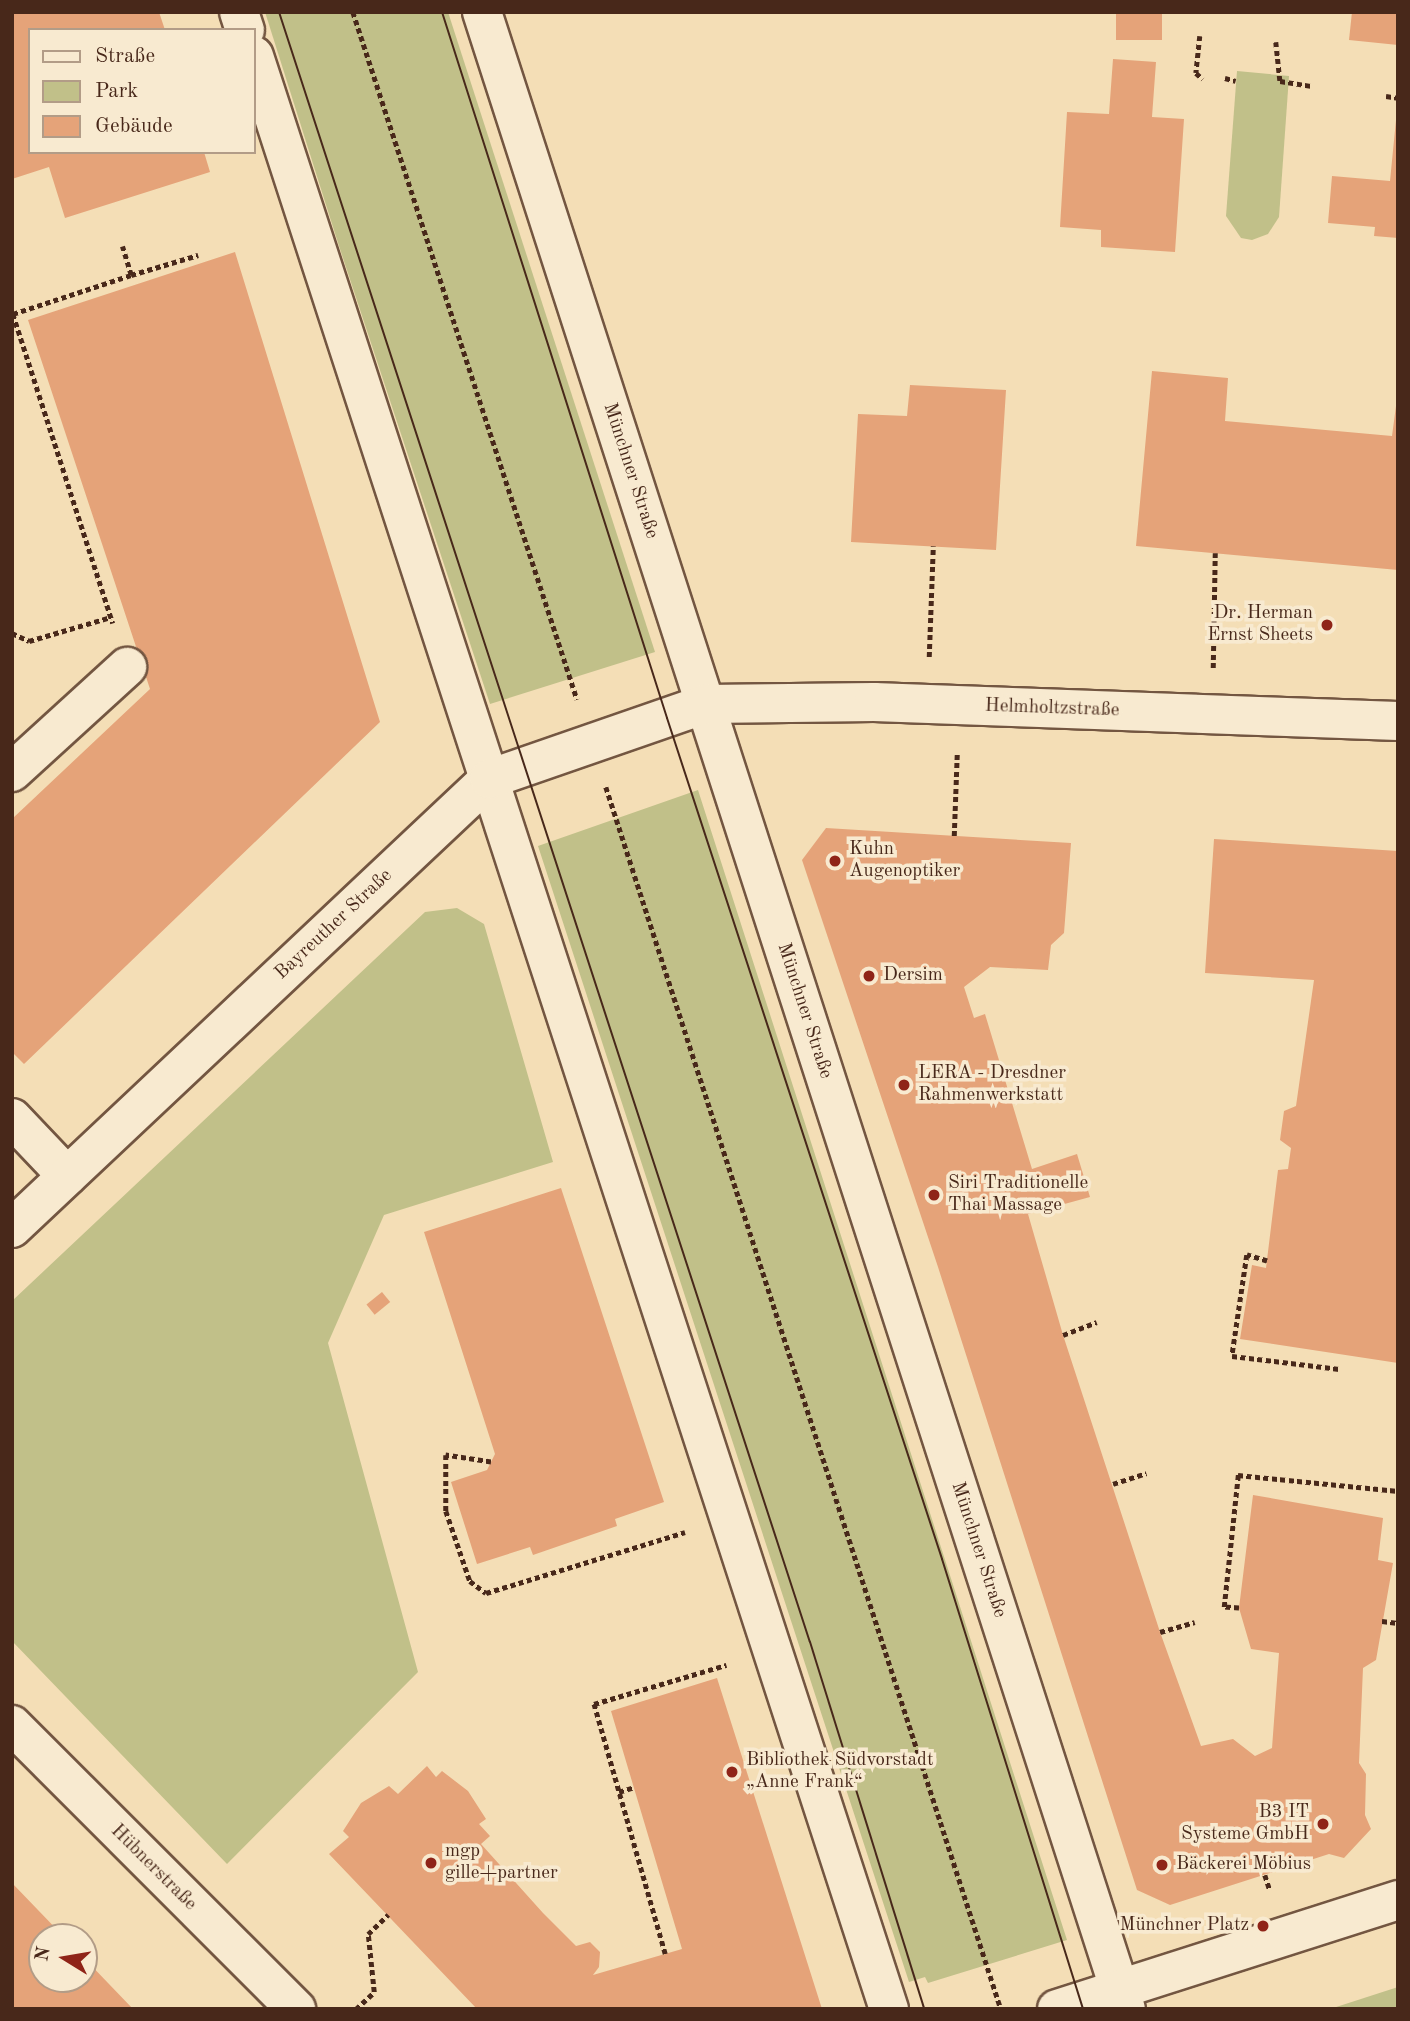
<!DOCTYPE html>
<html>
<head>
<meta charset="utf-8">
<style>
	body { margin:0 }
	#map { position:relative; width:1410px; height:2021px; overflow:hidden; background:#f4deb6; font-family:"Old Standard TT",serif }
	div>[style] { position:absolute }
	.green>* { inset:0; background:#c1c089 }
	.building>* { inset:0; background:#e5a379; transform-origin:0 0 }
	.path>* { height:4.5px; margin-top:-2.25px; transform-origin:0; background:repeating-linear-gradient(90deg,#48281a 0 5px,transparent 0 8.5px) }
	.roads { filter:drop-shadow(2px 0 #735641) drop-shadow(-2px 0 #735641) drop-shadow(0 2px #735641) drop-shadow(0 -2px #735641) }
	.minor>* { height:38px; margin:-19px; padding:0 19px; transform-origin:19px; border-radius:19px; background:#f8ead0 }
	.tram>* { height:2px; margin:-1px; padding:0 1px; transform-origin:1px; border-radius:1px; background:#48281a }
	.dots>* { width:19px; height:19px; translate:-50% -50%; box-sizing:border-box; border:4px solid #f8ead0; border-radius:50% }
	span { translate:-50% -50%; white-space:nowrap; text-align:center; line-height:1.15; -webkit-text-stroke:7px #f8ead0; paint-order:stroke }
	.street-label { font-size:19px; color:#48281a }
	.poi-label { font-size:19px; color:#48281a }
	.right { translate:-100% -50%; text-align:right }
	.left { translate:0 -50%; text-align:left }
	.frame { position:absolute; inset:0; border:14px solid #48281a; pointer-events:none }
	.legend { position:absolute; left:28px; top:28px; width:228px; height:126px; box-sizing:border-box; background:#f8ead0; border:2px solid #b29c87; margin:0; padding:9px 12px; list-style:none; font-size:21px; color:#48281a }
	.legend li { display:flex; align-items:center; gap:14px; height:35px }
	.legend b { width:35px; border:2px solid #b29c87 }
	.north { position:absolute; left:28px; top:1923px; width:70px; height:70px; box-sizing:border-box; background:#f8ead0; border:2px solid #b29c87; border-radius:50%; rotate:281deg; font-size:19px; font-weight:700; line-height:28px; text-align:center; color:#48281a }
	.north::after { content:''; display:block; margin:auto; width:24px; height:32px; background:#8f2418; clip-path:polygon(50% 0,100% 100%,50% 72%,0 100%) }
</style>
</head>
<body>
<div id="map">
	<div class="green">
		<i style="clip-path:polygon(265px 12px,448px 12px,655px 652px,490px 704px,339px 246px)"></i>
		<i style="clip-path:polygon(1237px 71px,1289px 76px,1279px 217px,1268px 234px,1252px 240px,1241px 238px,1226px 216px)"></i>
		<i style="clip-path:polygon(698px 790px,1067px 1940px,928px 1983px,925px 1977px,909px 1982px,538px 846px)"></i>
		<i style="clip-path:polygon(457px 908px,484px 924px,553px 1162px,384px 1215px,328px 1343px,418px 1672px,227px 1864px,12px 1641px,12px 1301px,425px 912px)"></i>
		<i style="clip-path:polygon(1398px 1987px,1398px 2009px,1330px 2009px)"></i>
	</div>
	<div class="building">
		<i style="clip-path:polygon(12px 12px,159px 12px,165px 30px,30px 30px,30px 152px,204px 152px,210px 172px,65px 218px,49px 167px,12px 179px)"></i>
		<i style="left:1116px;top:12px;width:46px;height:28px"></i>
		<i style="clip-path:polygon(1352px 12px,1398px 12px,1398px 45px,1349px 40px)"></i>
		<i style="clip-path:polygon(1113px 59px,1156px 62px,1152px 117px,1184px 119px,1175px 252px,1101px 247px,1101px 230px,1060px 227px,1067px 112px,1109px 114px)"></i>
		<i style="clip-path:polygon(1396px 120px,1398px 238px,1374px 236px,1375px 227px,1328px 223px,1332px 176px,1390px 181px)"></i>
		<i style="clip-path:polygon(235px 252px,380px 722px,24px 1064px,12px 1052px,12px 819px,150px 689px,28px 320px)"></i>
		<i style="clip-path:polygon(1152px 371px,1228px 378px,1225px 421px,1392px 436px,1398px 391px,1398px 570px,1136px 546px)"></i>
		<i style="clip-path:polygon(910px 385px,1006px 390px,996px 550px,851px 542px,858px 414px,907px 416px)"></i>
		<i style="clip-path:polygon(826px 828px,1071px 843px,1064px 933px,1051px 945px,1048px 970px,990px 967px,964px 987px,974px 1018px,985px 1014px,1032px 1169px,1077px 1154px,1090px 1197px,1028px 1214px,1063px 1335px,1160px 1632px,1201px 1746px,1233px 1739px,1255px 1756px,1272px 1748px,1279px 1653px,1251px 1649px,1239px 1608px,1253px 1495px,1383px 1518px,1378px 1560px,1393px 1563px,1376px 1660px,1363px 1668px,1359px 1763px,1366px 1774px,1365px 1815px,1371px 1829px,1344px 1858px,1329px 1854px,1170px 1905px,1137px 1890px,938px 1267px,802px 860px)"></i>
		<i style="clip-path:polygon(1214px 839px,1398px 851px,1398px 1363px,1240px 1339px,1252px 1265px,1266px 1268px,1278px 1170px,1288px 1169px,1291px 1148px,1280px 1140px,1284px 1111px,1296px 1106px,1314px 980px,1205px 973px)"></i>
		<i style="clip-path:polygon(561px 1188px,664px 1502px,615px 1519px,617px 1526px,533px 1555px,530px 1547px,477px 1564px,451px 1482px,487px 1470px,495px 1454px,424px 1232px)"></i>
		<i style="left:382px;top:1292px;width:13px;height:20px;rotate:51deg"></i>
		<i style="clip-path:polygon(717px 1678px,822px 2009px,477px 2009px,329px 1854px,349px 1837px,343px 1831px,361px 1803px,389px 1786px,398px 1794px,427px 1766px,436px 1777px,442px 1771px,468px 1791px,486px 1819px,479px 1824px,490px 1836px,481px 1844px,543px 1913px,576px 1946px,590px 1942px,600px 1952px,599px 1967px,593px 1975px,682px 1949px,611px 1711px)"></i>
		<i style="clip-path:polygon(12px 1883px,64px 1937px,42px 1937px,42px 1979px,84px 1979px,84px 1958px,133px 2009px,14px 2009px)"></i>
	</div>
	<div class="path">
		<i style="left:353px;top:12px;width:723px;rotate:71.94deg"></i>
		<i style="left:1200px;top:36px;width:37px;rotate:96deg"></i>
		<i style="left:1196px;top:73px;width:9px;rotate:41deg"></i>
		<i style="left:1276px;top:42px;width:39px;rotate:84deg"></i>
		<i style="left:1280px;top:81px;width:31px;rotate:9deg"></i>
		<i style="left:1225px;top:78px;width:11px;rotate:15deg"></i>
		<i style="left:1386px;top:96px;width:12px;rotate:9deg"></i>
		<i style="left:131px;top:275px;width:70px;rotate:-16.6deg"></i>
		<i style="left:13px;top:314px;width:325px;rotate:72.1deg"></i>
		<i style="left:13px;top:314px;width:124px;rotate:-18.3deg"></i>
		<i style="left:131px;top:275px;width:30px;rotate:-107deg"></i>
		<i style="left:12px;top:633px;width:19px;rotate:25deg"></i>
		<i style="left:29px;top:641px;width:85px;rotate:-16.3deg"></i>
		<i style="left:929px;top:657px;width:111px;rotate:-87.9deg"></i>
		<i style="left:1213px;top:668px;width:115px;rotate:-89deg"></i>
		<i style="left:606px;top:787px;width:1284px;rotate:72.09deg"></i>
		<i style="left:954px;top:836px;width:83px;rotate:-87.9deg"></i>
		<i style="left:1267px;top:1261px;width:21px;rotate:-163deg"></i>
		<i style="left:1247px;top:1255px;width:102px;rotate:98.4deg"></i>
		<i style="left:1232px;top:1356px;width:108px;rotate:6.9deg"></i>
		<i style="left:1063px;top:1335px;width:36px;rotate:-21deg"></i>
		<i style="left:491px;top:1462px;width:46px;rotate:-171.2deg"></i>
		<i style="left:446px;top:1455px;width:56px;rotate:90deg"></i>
		<i style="left:446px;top:1511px;width:74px;rotate:71.1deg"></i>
		<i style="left:470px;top:1581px;width:20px;rotate:37deg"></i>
		<i style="left:486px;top:1593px;width:208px;rotate:-17deg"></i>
		<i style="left:1113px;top:1484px;width:35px;rotate:-18deg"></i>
		<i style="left:1239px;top:1608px;width:15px;rotate:-176deg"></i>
		<i style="left:1224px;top:1607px;width:133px;rotate:-83.9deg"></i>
		<i style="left:1238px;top:1475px;width:161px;rotate:5.7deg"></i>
		<i style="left:1382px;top:1621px;width:16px;rotate:7deg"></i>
		<i style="left:1160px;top:1632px;width:36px;rotate:-16deg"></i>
		<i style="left:619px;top:1792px;width:16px;rotate:-18deg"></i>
		<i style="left:1265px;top:1875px;width:16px;rotate:72deg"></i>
		<i style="left:665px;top:1954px;width:260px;rotate:-105.9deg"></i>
		<i style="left:594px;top:1704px;width:138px;rotate:-16.5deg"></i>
		<i style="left:356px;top:2009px;width:25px;rotate:-43deg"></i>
		<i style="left:374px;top:1992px;width:58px;rotate:-95.9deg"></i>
		<i style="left:368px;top:1934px;width:28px;rotate:-44deg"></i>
	</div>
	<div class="roads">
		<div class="minor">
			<i style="left:239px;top:12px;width:19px;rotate:72deg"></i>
			<i style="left:482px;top:12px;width:2098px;rotate:72.13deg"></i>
			<i style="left:254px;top:56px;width:2054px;rotate:71.99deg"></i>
			<i style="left:12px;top:772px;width:156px;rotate:-42.4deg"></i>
			<i style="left:12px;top:1118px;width:80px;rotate:46.5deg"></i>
			<i style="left:12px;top:1228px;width:655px;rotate:-43.27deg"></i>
			<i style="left:489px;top:779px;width:230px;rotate:-19.1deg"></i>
			<i style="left:706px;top:704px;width:168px;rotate:-0.7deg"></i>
			<i style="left:874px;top:702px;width:524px;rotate:2.08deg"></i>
			<i style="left:12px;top:1725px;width:402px;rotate:45deg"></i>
			<i style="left:1057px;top:2009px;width:358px;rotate:-17.7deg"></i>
		</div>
	</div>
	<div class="tram">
		<i style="left:279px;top:12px;width:1714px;rotate:71.96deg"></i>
		<i style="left:810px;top:1642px;width:384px;rotate:72.7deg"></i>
		<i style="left:442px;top:12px;width:741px;rotate:72.32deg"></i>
		<i style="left:667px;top:718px;width:885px;rotate:71.89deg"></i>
		<i style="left:942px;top:1559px;width:472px;rotate:72.6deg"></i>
	</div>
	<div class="dots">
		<i style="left:1327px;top:625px;background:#8f2418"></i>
		<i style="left:835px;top:861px;background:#8f2418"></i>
		<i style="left:869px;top:976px;background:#8f2418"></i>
		<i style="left:904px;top:1085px;background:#8f2418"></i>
		<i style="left:934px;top:1195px;background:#8f2418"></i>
		<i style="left:732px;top:1772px;background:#8f2418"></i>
		<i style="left:1323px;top:1824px;background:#8f2418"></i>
		<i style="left:431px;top:1863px;background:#8f2418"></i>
		<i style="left:1162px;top:1865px;background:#8f2418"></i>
		<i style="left:1263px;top:1926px;background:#8f2418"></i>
	</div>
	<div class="street-label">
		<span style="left:630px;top:471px;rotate:72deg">Münchner Straße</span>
		<span style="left:1052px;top:709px;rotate:2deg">Helmholtzstraße</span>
		<span style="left:334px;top:925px;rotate:-43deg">Bayreuther Straße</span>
		<span style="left:804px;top:1011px;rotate:72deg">Münchner Straße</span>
		<span style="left:978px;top:1550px;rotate:72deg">Münchner Straße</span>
		<span style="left:153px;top:1868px;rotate:45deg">Hübnerstraße</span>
	</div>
	<div class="poi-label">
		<span class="right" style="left:1313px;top:625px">Dr. Herman<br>Ernst Sheets</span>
		<span class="left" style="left:849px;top:861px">Kuhn<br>Augenoptiker</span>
		<span class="left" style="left:883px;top:976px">Dersim</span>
		<span class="left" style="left:918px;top:1085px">LERA - Dresdner<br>Rahmenwerkstatt</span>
		<span class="left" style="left:948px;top:1195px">Siri Traditionelle<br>Thai Massage</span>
		<span class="left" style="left:746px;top:1772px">Bibliothek Südvorstadt<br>„Anne Frank“</span>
		<span class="right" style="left:1309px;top:1824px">B3 IT<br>Systeme GmbH</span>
		<span class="left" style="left:445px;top:1863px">mgp<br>gille+partner</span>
		<span class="left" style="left:1176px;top:1865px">Bäckerei Möbius</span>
		<span class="right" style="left:1249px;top:1926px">Münchner Platz</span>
	</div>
	<div class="frame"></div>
	<ul class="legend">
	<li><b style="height:9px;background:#f8ead0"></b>Straße</li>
	<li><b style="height:19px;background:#c1c089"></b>Park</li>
	<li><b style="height:19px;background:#e5a379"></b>Gebäude</li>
	</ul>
	<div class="north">N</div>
</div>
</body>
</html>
